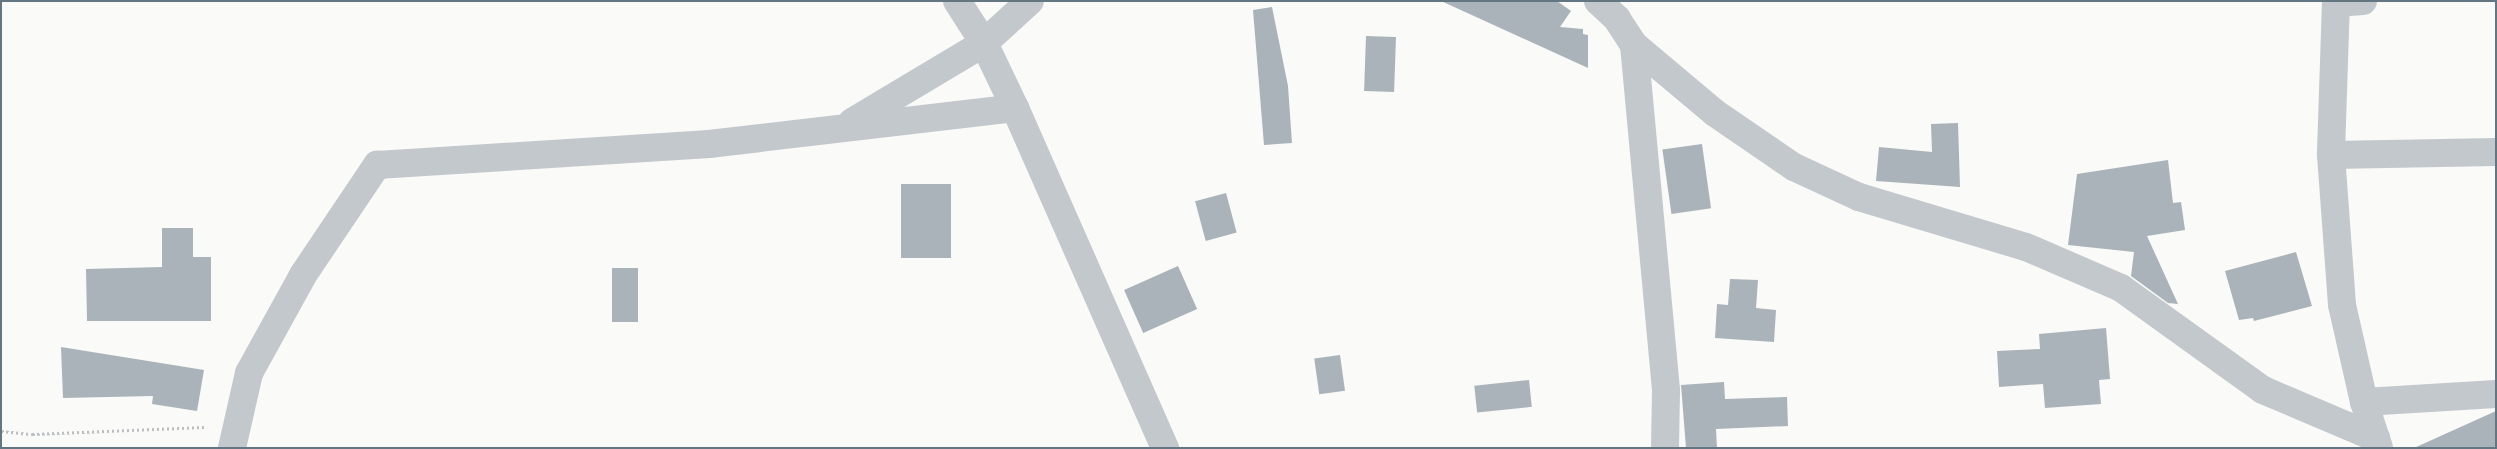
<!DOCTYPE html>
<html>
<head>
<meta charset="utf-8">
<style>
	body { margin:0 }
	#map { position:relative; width:2497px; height:449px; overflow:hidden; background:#fafaf8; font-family:"Alegreya Sans",sans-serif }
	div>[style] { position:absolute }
	.building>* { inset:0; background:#aab3b9; transform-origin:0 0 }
	.path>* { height:3px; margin-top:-1.5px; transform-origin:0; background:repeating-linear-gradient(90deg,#bbbfc2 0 2.5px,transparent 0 5px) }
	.street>* { height:28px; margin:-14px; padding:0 14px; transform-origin:14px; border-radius:14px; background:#c3c8cc }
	span { translate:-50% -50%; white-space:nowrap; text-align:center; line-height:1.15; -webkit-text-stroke:5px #fff; paint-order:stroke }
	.frame { position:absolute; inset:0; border:2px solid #657683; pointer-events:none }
</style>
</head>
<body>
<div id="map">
	<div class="building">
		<i style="clip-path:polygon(1441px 1px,1557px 1px,1571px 11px,1560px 27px,1583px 29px,1583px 34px,1588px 35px,1588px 68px)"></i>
		<i style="clip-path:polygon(1272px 7px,1288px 86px,1292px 143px,1264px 145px,1253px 10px)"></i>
		<i style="left:1366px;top:36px;width:30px;height:55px;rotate:2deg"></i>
		<i style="clip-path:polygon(1958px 123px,1960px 187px,1876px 181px,1879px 147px,1932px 152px,1931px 124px)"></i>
		<i style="left:1702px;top:144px;width:65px;height:40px;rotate:82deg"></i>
		<i style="clip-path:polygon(2168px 160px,2173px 203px,2181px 202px,2185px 230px,2147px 236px,2178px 304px,2168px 303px,2131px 276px,2134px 252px,2068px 245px,2077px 174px)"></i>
		<i style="left:901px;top:184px;width:50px;height:74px"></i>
		<i style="left:1226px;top:193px;width:41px;height:32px;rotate:75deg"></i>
		<i style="clip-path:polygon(162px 228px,193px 228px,193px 257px,211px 257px,211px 321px,87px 321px,86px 269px,162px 267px)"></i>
		<i style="clip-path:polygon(2296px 252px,2312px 306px,2254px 321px,2253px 318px,2239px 320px,2225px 271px)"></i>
		<i style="left:1178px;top:266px;width:47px;height:59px;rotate:66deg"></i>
		<i style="left:612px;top:268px;width:26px;height:54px"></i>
		<i style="clip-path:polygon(1730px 279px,1758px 280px,1756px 308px,1776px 310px,1774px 342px,1715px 338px,1717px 304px,1728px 305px)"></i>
		<i style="clip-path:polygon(2106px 328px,2110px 379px,2099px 380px,2101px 404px,2045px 408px,2043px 384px,1999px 387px,1997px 351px,2040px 349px,2039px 334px)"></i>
		<i style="clip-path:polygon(61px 347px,204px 370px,197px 411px,152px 404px,153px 396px,63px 398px)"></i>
		<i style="left:1340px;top:355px;width:36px;height:26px;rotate:82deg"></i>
		<i style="left:1529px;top:380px;width:27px;height:55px;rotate:84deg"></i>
		<i style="clip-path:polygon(1724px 382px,1725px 399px,1787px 397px,1788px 426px,1716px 429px,1717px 448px,1686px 448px,1681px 385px)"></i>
		<i style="clip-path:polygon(2496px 411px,2496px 448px,2414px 448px)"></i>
	</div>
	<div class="path">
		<i style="left:1px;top:431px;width:31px;rotate:6deg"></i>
		<i style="left:32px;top:434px;width:173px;rotate:-2.3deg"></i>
	</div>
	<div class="street">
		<i style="left:957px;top:1px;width:50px;rotate:57.3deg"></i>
		<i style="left:984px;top:43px;width:72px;rotate:64.5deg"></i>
		<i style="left:1015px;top:108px;width:372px;rotate:66.2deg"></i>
		<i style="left:1598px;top:1px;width:26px;rotate:43deg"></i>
		<i style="left:1617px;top:19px;width:31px;rotate:57deg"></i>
		<i style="left:1634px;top:45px;width:106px;rotate:40deg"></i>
		<i style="left:1715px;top:113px;width:96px;rotate:34.4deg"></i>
		<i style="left:1794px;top:167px;width:72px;rotate:24.8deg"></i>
		<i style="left:1859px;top:197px;width:174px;rotate:16.7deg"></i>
		<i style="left:2026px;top:247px;width:103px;rotate:23.3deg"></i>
		<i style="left:2121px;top:288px;width:175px;rotate:35.7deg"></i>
		<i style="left:2263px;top:390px;width:123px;rotate:23deg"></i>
		<i style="left:2336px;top:1px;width:154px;rotate:91.9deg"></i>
		<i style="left:2331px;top:155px;width:150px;rotate:85.8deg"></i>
		<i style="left:2342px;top:305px;width:99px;rotate:77.2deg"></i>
		<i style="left:2364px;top:402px;width:48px;rotate:71.9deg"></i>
		<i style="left:2336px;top:3px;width:27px;rotate:-4deg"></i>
		<i style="left:1634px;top:45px;width:347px;rotate:84.7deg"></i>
		<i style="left:1666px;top:391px;width:57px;rotate:91deg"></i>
		<i style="left:852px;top:122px;width:154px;rotate:-30.9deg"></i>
		<i style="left:984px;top:43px;width:62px;rotate:-42.4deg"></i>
		<i style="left:2331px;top:155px;width:165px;rotate:-1deg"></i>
		<i style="left:2364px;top:402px;width:132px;rotate:-3.5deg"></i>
		<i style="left:232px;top:448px;width:77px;rotate:-77.2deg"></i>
		<i style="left:249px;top:373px;width:112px;rotate:-61.1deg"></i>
		<i style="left:303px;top:275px;width:133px;rotate:-56.1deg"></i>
		<i style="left:377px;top:165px;width:333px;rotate:-3.6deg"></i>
		<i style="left:709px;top:144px;width:308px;rotate:-6.7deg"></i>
	</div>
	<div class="frame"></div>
</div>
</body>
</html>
